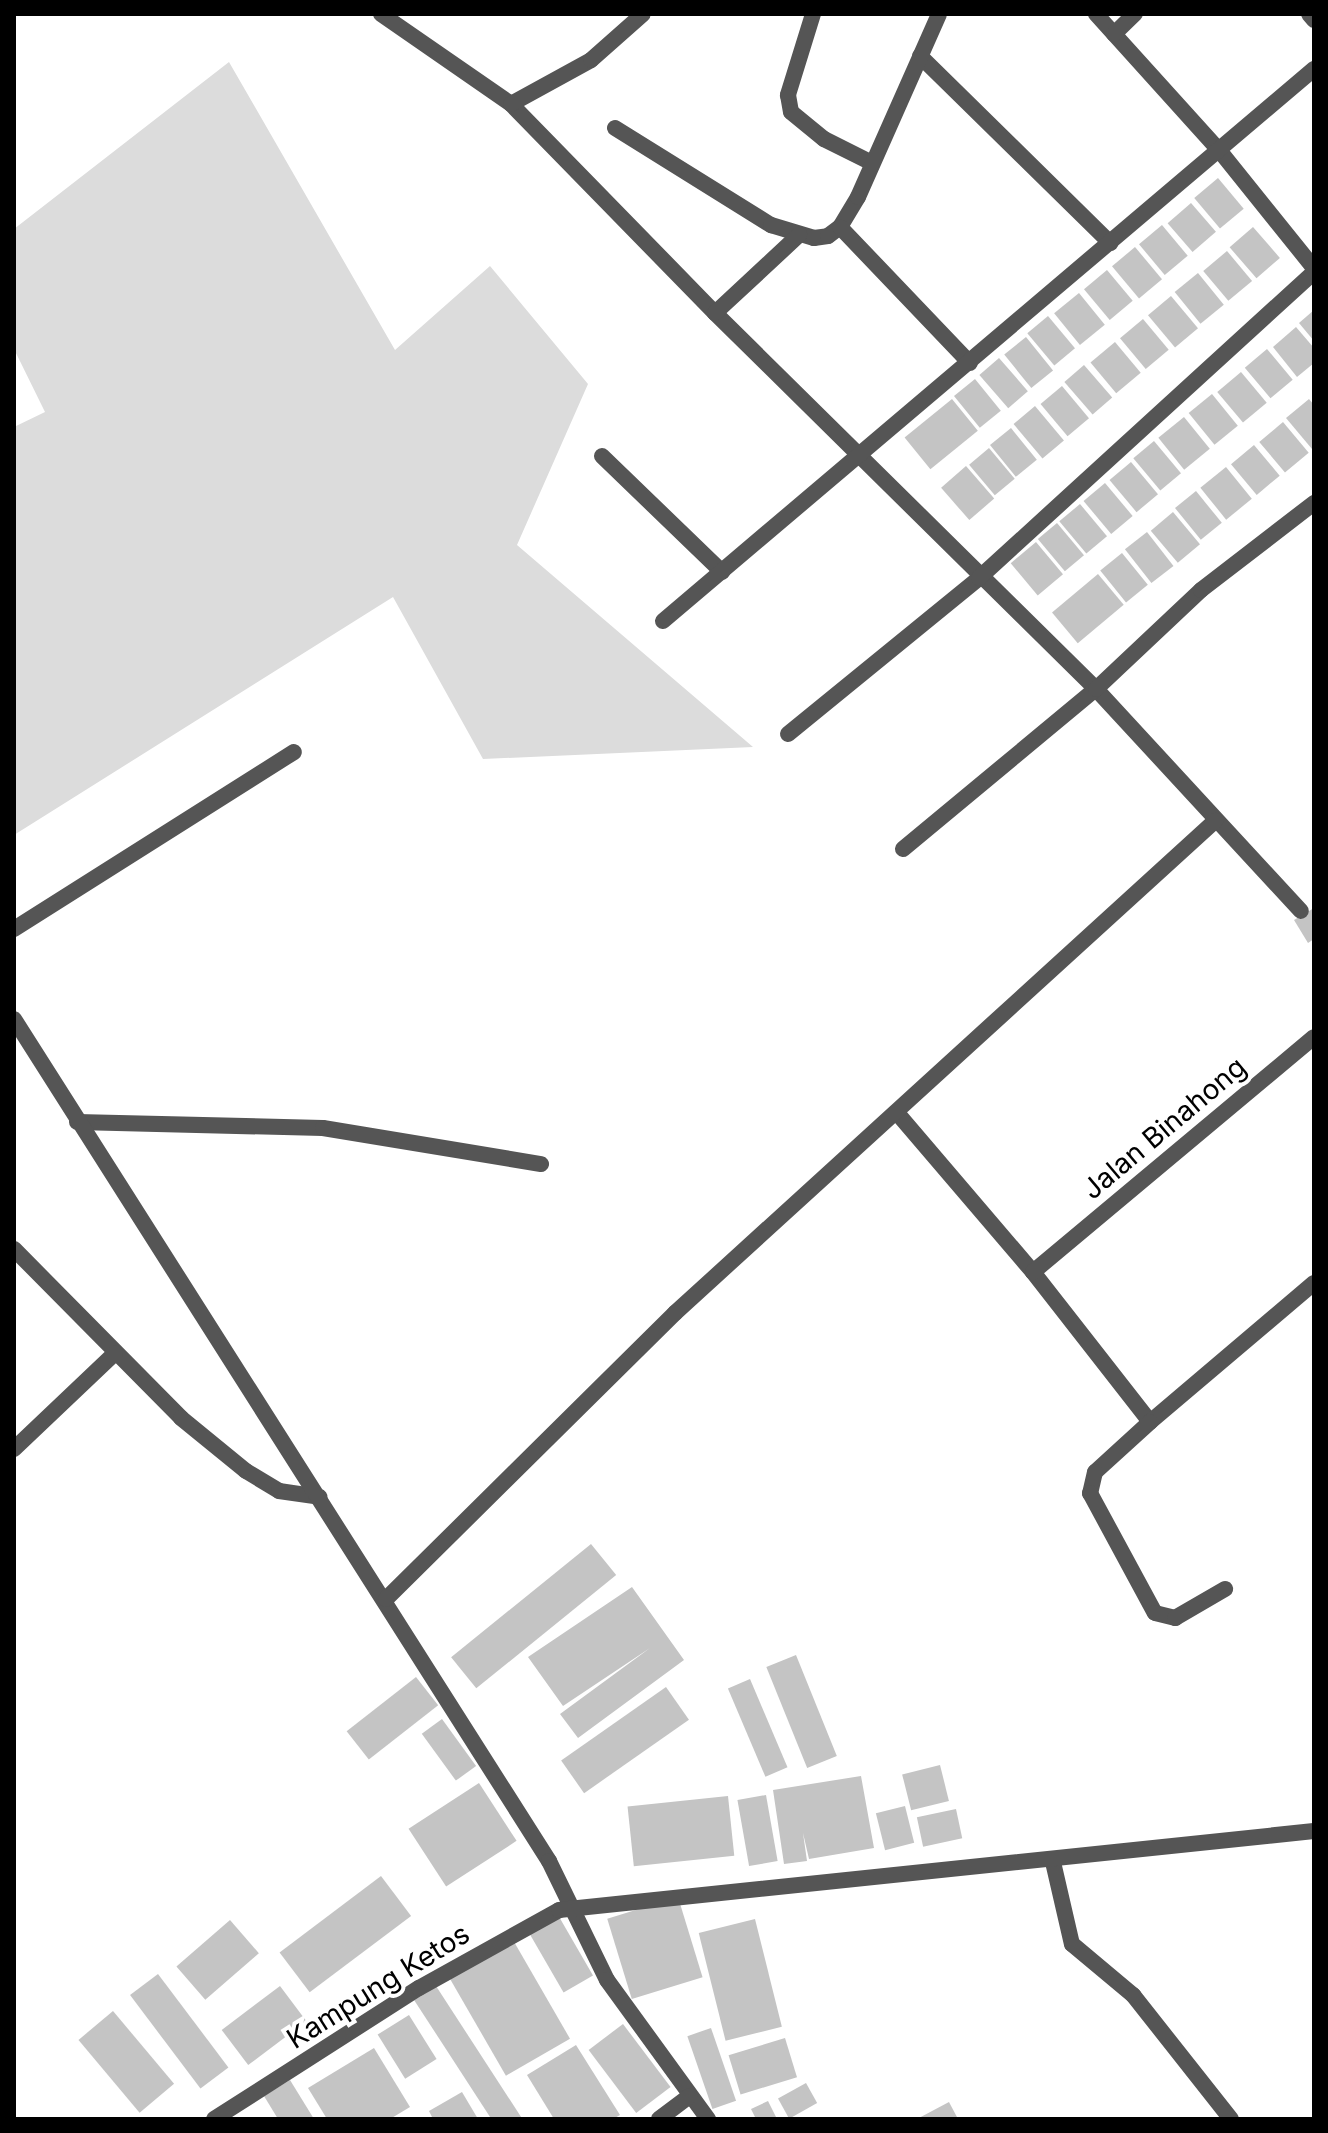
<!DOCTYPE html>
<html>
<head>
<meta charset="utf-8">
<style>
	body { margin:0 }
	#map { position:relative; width:1328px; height:2133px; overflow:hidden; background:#fff; font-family:Inter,sans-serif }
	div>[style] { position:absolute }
	.green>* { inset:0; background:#dcdcdc }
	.building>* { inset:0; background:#c4c4c4; transform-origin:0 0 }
	.lane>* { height:16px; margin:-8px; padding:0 8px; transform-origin:8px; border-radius:8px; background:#555 }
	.street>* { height:16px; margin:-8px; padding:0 8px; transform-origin:8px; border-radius:8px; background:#555 }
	span { translate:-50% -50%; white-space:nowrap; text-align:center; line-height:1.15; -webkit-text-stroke:8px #fff; paint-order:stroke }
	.street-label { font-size:28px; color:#000 }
	.frame { position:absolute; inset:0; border:16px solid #000; pointer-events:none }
</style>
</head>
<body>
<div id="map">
	<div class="green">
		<i style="clip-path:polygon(229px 62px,395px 350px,490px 266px,588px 384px,517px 545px,753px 747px,483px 759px,393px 597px,14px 835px,14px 427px,45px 412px,14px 349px,14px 229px)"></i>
	</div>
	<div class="building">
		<i style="left:1218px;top:178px;width:40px;height:31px;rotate:50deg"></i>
		<i style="left:1191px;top:203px;width:38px;height:31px;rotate:49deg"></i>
		<i style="left:1162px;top:225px;width:40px;height:30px;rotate:50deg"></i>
		<i style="left:1253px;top:227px;width:41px;height:31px;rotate:49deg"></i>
		<i style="left:1135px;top:247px;width:42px;height:30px;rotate:50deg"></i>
		<i style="left:1227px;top:251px;width:39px;height:31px;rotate:50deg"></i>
		<i style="left:1107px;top:270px;width:40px;height:30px;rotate:50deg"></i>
		<i style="left:1198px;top:273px;width:41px;height:30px;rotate:51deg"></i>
		<i style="left:1079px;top:293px;width:41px;height:32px;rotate:51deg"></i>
		<i style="left:1171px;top:296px;width:42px;height:30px;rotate:50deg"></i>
		<i style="clip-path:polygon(1314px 310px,1314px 341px,1299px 323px)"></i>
		<i style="left:1048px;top:316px;width:42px;height:27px;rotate:50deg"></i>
		<i style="left:1143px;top:319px;width:40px;height:30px;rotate:50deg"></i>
		<i style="clip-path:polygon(1296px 327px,1314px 348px,1314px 363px,1297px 377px,1273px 347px)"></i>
		<i style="left:1026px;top:337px;width:43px;height:28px;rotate:51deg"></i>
		<i style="left:1115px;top:342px;width:40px;height:32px;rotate:50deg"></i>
		<i style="left:1267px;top:349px;width:40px;height:29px;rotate:50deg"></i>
		<i style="left:999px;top:358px;width:44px;height:26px;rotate:49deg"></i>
		<i style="left:1084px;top:365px;width:43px;height:26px;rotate:49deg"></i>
		<i style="left:1241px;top:372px;width:40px;height:31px;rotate:50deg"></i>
		<i style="left:975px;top:379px;width:41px;height:27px;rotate:51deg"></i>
		<i style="left:1062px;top:386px;width:42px;height:28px;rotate:50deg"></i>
		<i style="left:1212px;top:394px;width:41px;height:30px;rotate:51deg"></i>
		<i style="left:952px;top:399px;width:41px;height:61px;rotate:51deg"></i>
		<i style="clip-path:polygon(1309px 399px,1314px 405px,1312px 449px,1286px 418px)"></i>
		<i style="left:1035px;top:406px;width:45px;height:28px;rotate:50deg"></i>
		<i style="left:1184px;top:417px;width:41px;height:33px;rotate:51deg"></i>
		<i style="left:1283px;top:422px;width:40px;height:31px;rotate:50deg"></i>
		<i style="left:1011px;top:428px;width:41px;height:27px;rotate:51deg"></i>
		<i style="left:1154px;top:441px;width:42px;height:27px;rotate:50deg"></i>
		<i style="left:1254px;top:445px;width:40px;height:30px;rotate:50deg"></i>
		<i style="left:989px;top:448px;width:40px;height:26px;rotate:50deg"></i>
		<i style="left:1131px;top:462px;width:42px;height:28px;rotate:50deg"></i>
		<i style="left:966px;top:466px;width:43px;height:33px;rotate:49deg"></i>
		<i style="left:1226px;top:467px;width:41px;height:33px;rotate:51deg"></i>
		<i style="left:1105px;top:483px;width:43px;height:28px;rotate:50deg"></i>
		<i style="left:1196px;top:491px;width:41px;height:27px;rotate:51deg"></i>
		<i style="left:1080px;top:504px;width:42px;height:27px;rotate:50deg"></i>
		<i style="left:1173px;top:512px;width:42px;height:29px;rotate:50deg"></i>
		<i style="left:1057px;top:523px;width:42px;height:25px;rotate:50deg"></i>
		<i style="left:1147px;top:532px;width:43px;height:28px;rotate:52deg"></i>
		<i style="left:1036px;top:542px;width:42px;height:33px;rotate:50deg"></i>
		<i style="left:1122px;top:553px;width:41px;height:28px;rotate:51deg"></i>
		<i style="left:1098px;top:574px;width:40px;height:60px;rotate:50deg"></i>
		<i style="clip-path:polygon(1314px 908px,1314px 939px,1308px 943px,1294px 920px)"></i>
		<i style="left:591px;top:1544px;width:40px;height:180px;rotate:51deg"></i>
		<i style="clip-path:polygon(632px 1587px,684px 1660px,578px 1738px,560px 1714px,650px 1648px,563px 1706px,528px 1657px)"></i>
		<i style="left:796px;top:1655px;width:109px;height:32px;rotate:68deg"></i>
		<i style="left:416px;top:1677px;width:36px;height:88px;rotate:52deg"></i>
		<i style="left:750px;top:1679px;width:96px;height:24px;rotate:67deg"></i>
		<i style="left:666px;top:1687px;width:40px;height:128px;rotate:55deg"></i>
		<i style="left:442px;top:1719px;width:58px;height:25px;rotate:54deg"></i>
		<i style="left:940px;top:1765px;width:37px;height:39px;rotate:76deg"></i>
		<i style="clip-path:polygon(861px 1776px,874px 1848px,809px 1859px,803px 1833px,807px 1861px,784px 1864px,773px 1790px)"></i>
		<i style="left:479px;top:1783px;width:69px;height:84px;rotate:57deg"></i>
		<i style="left:766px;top:1795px;width:67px;height:29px;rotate:80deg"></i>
		<i style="left:728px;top:1796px;width:60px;height:101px;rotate:84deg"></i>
		<i style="left:905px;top:1806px;width:38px;height:30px;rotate:76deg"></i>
		<i style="left:956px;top:1809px;width:30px;height:40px;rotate:78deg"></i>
		<i style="left:381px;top:1876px;width:50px;height:127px;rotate:53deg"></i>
		<i style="left:678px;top:1897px;width:84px;height:74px;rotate:73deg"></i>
		<i style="left:558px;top:1915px;width:70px;height:34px;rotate:60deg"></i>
		<i style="left:755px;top:1919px;width:111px;height:58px;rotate:76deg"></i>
		<i style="left:230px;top:1920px;width:44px;height:71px;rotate:49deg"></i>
		<i style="left:513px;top:1940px;width:114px;height:74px;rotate:60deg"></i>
		<i style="left:158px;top:1974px;width:117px;height:35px;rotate:53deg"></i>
		<i style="left:280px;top:1986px;width:44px;height:73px;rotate:53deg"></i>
		<i style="left:436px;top:1986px;width:158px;height:26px;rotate:57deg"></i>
		<i style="left:113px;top:2011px;width:95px;height:45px;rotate:50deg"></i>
		<i style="left:409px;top:2015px;width:52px;height:37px;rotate:58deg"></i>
		<i style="left:623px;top:2024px;width:79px;height:43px;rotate:53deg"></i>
		<i style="left:711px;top:2028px;width:77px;height:25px;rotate:71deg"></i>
		<i style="left:785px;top:2038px;width:41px;height:59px;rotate:73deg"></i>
		<i style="clip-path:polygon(576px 2045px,620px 2115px,613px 2119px,554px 2119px,527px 2075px)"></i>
		<i style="clip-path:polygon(374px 2048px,410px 2107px,390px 2119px,327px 2119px,308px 2088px)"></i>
		<i style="clip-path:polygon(290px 2080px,314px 2119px,278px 2119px,264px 2096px)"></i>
		<i style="left:806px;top:2083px;width:23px;height:32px;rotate:61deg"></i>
		<i style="clip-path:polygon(462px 2092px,478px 2119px,433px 2119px,429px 2111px)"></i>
		<i style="clip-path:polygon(768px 2101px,777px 2119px,756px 2119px,751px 2109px)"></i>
		<i style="clip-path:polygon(949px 2102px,958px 2119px,917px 2119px)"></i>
	</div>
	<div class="lane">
		<i style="left:14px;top:929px;width:331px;rotate:-32.3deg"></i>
		<i style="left:77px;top:1122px;width:246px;rotate:1.4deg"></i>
		<i style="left:323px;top:1128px;width:221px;rotate:9.4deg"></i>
		<i style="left:14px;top:1249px;width:238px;rotate:45.3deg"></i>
		<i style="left:181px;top:1418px;width:84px;rotate:39.2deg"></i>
		<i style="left:246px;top:1471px;width:39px;rotate:31deg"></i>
		<i style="left:279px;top:1491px;width:41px;rotate:8.3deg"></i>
		<i style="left:14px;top:1449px;width:139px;rotate:-43.5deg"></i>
	</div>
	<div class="street">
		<i style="left:381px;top:14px;width:158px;rotate:34.7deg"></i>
		<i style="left:511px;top:104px;width:292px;rotate:45.7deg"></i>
		<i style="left:715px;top:313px;width:535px;rotate:44.62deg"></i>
		<i style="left:1096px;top:689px;width:302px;rotate:47.3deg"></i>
		<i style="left:813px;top:14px;width:85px;rotate:107.2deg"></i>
		<i style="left:788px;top:95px;width:17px;rotate:80deg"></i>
		<i style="left:791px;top:112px;width:43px;rotate:39.3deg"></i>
		<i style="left:824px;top:139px;width:54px;rotate:26.6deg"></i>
		<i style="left:1096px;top:14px;width:183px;rotate:47.9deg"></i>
		<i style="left:1219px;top:150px;width:151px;rotate:51.2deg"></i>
		<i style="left:1309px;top:14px;width:8px;rotate:50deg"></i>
		<i style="left:1114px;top:34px;width:29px;rotate:-44deg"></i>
		<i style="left:920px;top:56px;width:267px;rotate:44.5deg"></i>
		<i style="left:511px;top:104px;width:91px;rotate:-28.8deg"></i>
		<i style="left:591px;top:60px;width:69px;rotate:-41.5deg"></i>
		<i style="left:615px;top:128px;width:184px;rotate:31.9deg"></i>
		<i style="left:771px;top:225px;width:45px;rotate:16.8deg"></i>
		<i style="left:814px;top:238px;width:14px;rotate:-8deg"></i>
		<i style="left:828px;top:236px;width:15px;rotate:-37deg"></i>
		<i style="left:840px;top:227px;width:35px;rotate:-59deg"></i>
		<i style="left:858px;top:197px;width:200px;rotate:-66.1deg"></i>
		<i style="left:840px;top:227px;width:188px;rotate:46.3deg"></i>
		<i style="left:715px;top:313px;width:115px;rotate:-42.9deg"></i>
		<i style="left:602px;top:456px;width:167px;rotate:44deg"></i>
		<i style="left:663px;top:621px;width:854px;rotate:-40.3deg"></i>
		<i style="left:788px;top:734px;width:247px;rotate:-39.2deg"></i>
		<i style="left:979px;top:578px;width:454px;rotate:-42.4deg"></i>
		<i style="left:903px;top:849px;width:251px;rotate:-39.7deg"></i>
		<i style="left:1096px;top:689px;width:144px;rotate:-43.3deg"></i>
		<i style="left:1201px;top:590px;width:143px;rotate:-37.6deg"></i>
		<i style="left:14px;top:1019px;width:998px;rotate:57.57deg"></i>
		<i style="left:549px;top:1861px;width:132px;rotate:64deg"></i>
		<i style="left:607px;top:1980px;width:172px;rotate:54deg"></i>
		<i style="left:898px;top:1114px;width:208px;rotate:49.5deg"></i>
		<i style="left:1033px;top:1272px;width:190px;rotate:52deg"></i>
		<i style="left:1150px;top:1422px;width:215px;rotate:-40.3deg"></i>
		<i style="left:1033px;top:1272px;width:366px;rotate:-39.9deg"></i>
		<i style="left:1150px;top:1422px;width:74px;rotate:137.7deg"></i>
		<i style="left:1095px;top:1472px;width:22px;rotate:103deg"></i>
		<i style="left:1090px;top:1493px;width:136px;rotate:61.6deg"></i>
		<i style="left:1155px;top:1613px;width:21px;rotate:14deg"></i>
		<i style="left:1175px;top:1618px;width:58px;rotate:-30.1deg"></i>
		<i style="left:386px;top:1599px;width:407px;rotate:-44.7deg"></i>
		<i style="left:675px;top:1313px;width:731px;rotate:-42.34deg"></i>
		<i style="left:1053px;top:1862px;width:84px;rotate:77deg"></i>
		<i style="left:1072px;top:1944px;width:80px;rotate:39.9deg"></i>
		<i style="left:1133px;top:1995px;width:158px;rotate:51.7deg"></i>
		<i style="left:214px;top:2119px;width:243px;rotate:-32.6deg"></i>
		<i style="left:419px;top:1988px;width:160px;rotate:-29.1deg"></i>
		<i style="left:559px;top:1910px;width:759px;rotate:-5.97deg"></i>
		<i style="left:659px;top:2119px;width:38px;rotate:-37deg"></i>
	</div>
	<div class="street-label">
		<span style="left:1164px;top:1128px;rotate:-40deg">Jalan Binahong</span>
		<span style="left:378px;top:1986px;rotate:-32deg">Kampung Ketos</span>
	</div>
	<div class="frame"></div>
</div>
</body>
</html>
